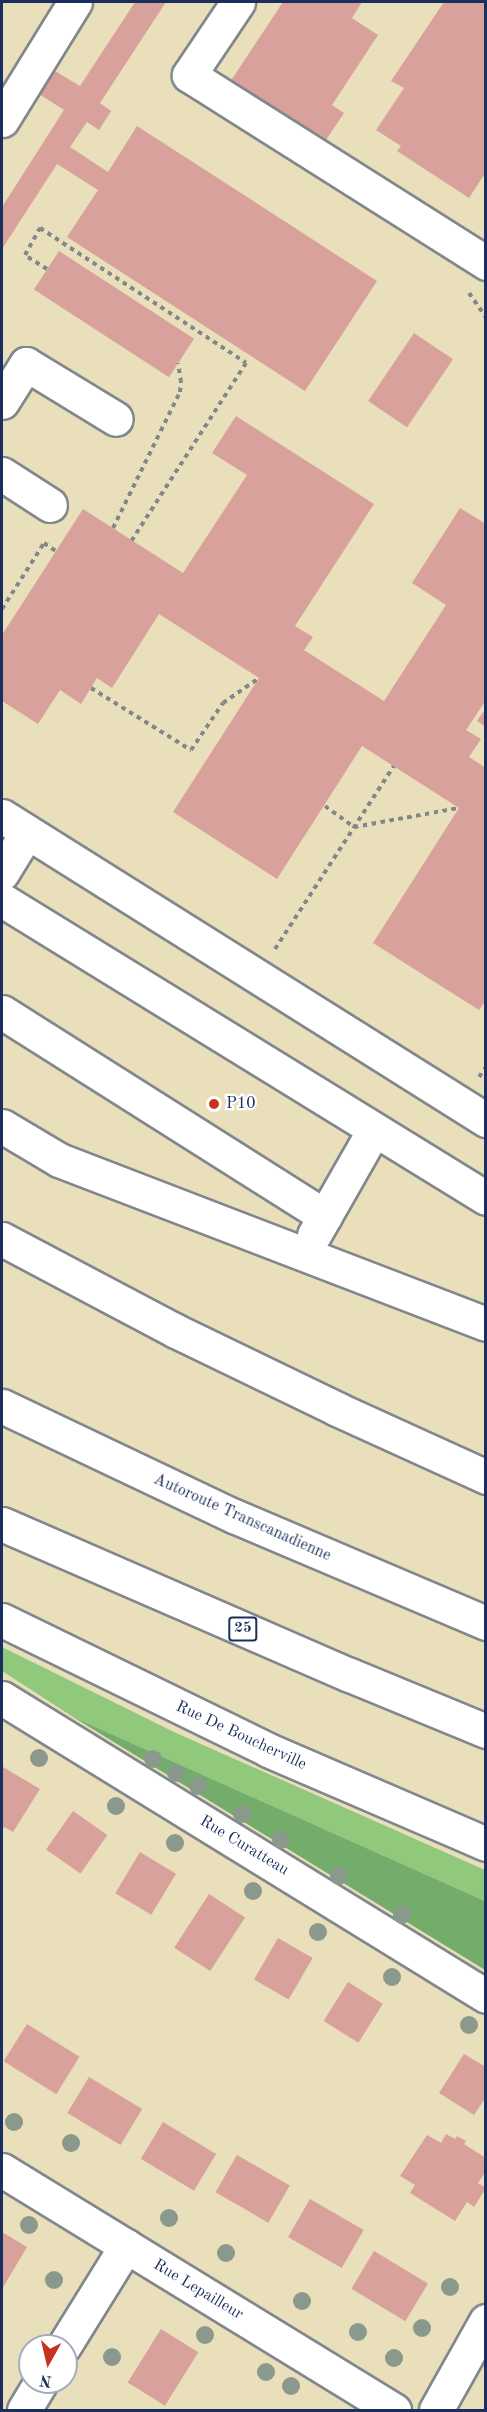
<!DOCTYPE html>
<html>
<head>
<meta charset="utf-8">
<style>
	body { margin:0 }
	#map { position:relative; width:487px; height:2412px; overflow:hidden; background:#e9dfba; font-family:"Old Standard TT",serif }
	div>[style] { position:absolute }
	.green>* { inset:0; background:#90c87c }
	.forest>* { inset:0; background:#74ac6c }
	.building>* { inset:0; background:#d9a19b; transform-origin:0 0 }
	.path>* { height:4px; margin-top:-2px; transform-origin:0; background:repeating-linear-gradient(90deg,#82878c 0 4.5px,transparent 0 9px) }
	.roads { filter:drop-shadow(2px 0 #82878c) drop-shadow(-2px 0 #82878c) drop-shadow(0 2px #82878c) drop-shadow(0 -2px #82878c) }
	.minor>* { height:33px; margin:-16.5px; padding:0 16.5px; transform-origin:16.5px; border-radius:16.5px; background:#fff }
	.major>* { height:33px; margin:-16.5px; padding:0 16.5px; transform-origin:16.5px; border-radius:16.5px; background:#fff }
	.highway>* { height:33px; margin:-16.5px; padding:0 16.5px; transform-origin:16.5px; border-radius:16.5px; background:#fff }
	.trees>* { width:18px; height:18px; margin:-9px; border-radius:50%; background:#8b988c }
	.dots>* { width:16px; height:16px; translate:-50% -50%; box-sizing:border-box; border:3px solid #fff; border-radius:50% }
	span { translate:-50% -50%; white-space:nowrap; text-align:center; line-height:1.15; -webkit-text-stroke:4.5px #fff; paint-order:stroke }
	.shield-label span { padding:2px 4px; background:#fff; border:2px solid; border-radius:4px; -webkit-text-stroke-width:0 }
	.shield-label { font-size:15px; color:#1b2f5e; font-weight:700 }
	.poi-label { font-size:16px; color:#1b2f5e }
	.left { translate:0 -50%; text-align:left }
	.street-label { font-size:16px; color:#1b2f5e }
	.frame { position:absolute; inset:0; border:3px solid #1b2f5e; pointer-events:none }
	.north { position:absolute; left:18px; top:2334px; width:60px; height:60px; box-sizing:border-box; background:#fff; border:2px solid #a4acbf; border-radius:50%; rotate:188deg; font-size:16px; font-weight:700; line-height:24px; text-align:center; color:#1b2f5e }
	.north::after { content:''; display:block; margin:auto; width:21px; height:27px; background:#c8321e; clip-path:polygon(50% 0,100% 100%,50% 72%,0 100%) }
</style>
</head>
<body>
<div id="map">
	<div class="green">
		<i style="clip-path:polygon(2px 1647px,174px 1732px,485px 1870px,485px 1901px,73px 1717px,2px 1671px)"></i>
	</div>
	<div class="forest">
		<i style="clip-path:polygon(73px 1717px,485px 1901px,485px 1970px)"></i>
	</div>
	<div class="building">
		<i style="clip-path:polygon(135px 2px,166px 2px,100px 103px,111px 111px,99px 130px,87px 122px,70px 147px,108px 172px,137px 126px,377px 281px,305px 391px,67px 237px,98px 190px,57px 164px,2px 249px,2px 207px,64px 110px,39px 94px,55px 71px,80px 86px)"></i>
		<i style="clip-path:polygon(283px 2px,362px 2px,352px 18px,378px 35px,332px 105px,344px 113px,324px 143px,230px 82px)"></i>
		<i style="clip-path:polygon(444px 2px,486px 2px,486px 172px,469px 198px,397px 151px,401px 146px,376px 130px,404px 88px,391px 81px)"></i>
		<i style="left:59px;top:251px;width:161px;height:46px;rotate:33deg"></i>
		<i style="left:414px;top:333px;width:47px;height:82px;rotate:34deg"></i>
		<i style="clip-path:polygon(236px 416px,374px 504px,295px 626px,313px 637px,304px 650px,384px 701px,446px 605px,412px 583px,460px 508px,486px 524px,486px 700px,466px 730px,481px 739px,469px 757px,486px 768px,486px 1000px,479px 1010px,373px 943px,459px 808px,362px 746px,277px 879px,173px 812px,259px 678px,159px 614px,112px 688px,97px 678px,81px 704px,60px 690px,38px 724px,2px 701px,2px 635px,83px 509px,183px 573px,247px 475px,212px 453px)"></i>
		<i style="clip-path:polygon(486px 708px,486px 727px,477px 721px)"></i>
		<i style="clip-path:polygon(3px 1767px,40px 1789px,13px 1832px,4px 1827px,2px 1831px)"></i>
		<i style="left:73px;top:1811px;width:42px;height:47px;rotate:35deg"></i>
		<i style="left:140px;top:1852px;width:42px;height:48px;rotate:31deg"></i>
		<i style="left:209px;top:1894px;width:43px;height:64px;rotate:33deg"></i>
		<i style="left:278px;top:1938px;width:40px;height:48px;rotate:30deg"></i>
		<i style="left:348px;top:1982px;width:41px;height:46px;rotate:32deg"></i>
		<i style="left:27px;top:2024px;width:62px;height:44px;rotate:32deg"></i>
		<i style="clip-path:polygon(464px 2054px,486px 2067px,486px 2097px,474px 2115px,439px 2093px)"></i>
		<i style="left:89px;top:2077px;width:62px;height:42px;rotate:31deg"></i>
		<i style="left:163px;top:2122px;width:62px;height:43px;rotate:31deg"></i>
		<i style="clip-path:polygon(446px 2134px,455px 2139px,457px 2136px,466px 2141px,464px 2144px,486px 2158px,486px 2171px,478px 2183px,486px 2188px,474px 2207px,467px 2202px,455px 2221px,410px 2193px,415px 2185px,400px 2176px,427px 2135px,441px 2143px)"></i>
		<i style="left:237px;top:2155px;width:61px;height:43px;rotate:30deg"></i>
		<i style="left:310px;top:2199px;width:62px;height:44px;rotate:30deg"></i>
		<i style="clip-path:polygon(2px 2232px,27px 2247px,2px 2289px)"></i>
		<i style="left:374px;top:2251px;width:63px;height:44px;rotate:31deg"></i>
		<i style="left:161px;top:2329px;width:44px;height:63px;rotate:32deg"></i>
	</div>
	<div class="path">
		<i style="left:47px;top:269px;width:26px;rotate:-148deg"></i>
		<i style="left:25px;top:255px;width:31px;rotate:-61deg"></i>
		<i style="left:40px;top:228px;width:246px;rotate:33.2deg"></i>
		<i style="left:246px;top:363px;width:211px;rotate:122.8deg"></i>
		<i style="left:469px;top:293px;width:29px;rotate:55deg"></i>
		<i style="left:113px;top:528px;width:152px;rotate:-63.8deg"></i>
		<i style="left:180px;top:392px;width:10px;rotate:-84deg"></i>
		<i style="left:181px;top:382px;width:19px;rotate:-99deg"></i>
		<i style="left:2px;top:609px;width:78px;rotate:-57.5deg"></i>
		<i style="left:44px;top:543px;width:14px;rotate:34deg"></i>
		<i style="left:91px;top:688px;width:118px;rotate:31.8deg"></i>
		<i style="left:191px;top:750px;width:57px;rotate:-55.8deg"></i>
		<i style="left:223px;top:703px;width:44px;rotate:-34.8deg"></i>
		<i style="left:325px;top:806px;width:36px;rotate:36deg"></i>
		<i style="left:354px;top:827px;width:107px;rotate:-10.3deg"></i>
		<i style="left:275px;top:949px;width:218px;rotate:-57deg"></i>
		<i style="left:479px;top:1077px;width:12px;rotate:-55deg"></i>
	</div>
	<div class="roads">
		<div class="minor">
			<i style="left:238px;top:2px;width:88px;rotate:123.9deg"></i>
			<i style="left:189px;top:75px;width:352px;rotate:32.3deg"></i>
			<i style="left:2px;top:120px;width:139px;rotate:-58.3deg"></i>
			<i style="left:2px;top:402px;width:45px;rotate:-57.7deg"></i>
			<i style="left:26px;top:364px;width:105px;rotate:31.4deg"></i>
			<i style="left:2px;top:474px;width:57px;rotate:32.9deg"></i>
			<i style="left:2px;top:816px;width:572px;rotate:32.13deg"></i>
			<i style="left:2px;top:873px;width:48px;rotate:-58.6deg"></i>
			<i style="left:2px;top:900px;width:568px;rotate:31.62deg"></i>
			<i style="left:2px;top:1012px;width:382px;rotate:32.3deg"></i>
			<i style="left:2px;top:1126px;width:66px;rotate:30.8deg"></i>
			<i style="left:59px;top:1160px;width:457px;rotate:21deg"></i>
			<i style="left:314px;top:1235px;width:121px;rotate:-60.3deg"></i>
			<i style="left:2px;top:1698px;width:568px;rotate:31.62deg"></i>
			<i style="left:2px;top:2170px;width:460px;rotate:31.5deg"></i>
			<i style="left:64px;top:2346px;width:118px;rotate:-58.2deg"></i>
			<i style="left:24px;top:2410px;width:33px;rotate:-59deg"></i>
			<i style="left:436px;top:2410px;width:102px;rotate:-60.7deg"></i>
		</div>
		<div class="major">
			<i style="left:2px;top:1239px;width:197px;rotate:27.9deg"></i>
			<i style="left:176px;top:1331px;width:179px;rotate:25.8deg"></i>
			<i style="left:337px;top:1409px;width:164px;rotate:24.5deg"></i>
			<i style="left:2px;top:1620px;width:296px;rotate:26deg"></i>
			<i style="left:268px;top:1750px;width:237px;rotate:23.3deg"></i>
		</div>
		<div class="highway">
			<i style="left:2px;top:1406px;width:257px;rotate:25.4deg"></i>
			<i style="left:234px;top:1516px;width:274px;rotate:23deg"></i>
			<i style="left:2px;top:1524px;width:379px;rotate:23.5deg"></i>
			<i style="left:350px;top:1675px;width:147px;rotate:22.4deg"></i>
		</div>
	</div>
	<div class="trees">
		<i style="left:39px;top:1758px"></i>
		<i style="left:153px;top:1759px"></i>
		<i style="left:176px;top:1773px"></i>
		<i style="left:198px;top:1786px"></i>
		<i style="left:116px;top:1806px"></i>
		<i style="left:242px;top:1814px"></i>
		<i style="left:281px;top:1840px"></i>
		<i style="left:175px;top:1843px"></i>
		<i style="left:339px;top:1876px"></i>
		<i style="left:253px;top:1891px"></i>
		<i style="left:402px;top:1915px"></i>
		<i style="left:318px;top:1932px"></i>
		<i style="left:392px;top:1977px"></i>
		<i style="left:469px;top:2025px"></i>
		<i style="left:14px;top:2122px"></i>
		<i style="left:71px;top:2143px"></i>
		<i style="left:169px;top:2218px"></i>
		<i style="left:29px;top:2225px"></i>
		<i style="left:226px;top:2253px"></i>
		<i style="left:54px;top:2280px"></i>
		<i style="left:450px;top:2287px"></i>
		<i style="left:302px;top:2301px"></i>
		<i style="left:422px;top:2328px"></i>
		<i style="left:358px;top:2332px"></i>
		<i style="left:205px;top:2335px"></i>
		<i style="left:112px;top:2357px"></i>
		<i style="left:394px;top:2358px"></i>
		<i style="left:266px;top:2372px"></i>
		<i style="left:291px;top:2386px"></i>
	</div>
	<div class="dots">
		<i style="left:214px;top:1104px;background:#c8321e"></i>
	</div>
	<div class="shield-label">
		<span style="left:243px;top:1629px">25</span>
	</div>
	<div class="poi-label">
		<span class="left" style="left:226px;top:1104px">P10</span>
	</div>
	<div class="street-label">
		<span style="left:242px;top:1518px;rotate:24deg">Autoroute Transcanadienne</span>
		<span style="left:241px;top:1736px;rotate:25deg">Rue De Boucherville</span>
		<span style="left:244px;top:1846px;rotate:31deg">Rue Curatteau</span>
		<span style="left:198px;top:2290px;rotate:31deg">Rue Lepailleur</span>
	</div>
	<div class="frame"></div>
	<div class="north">N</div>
</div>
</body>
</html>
